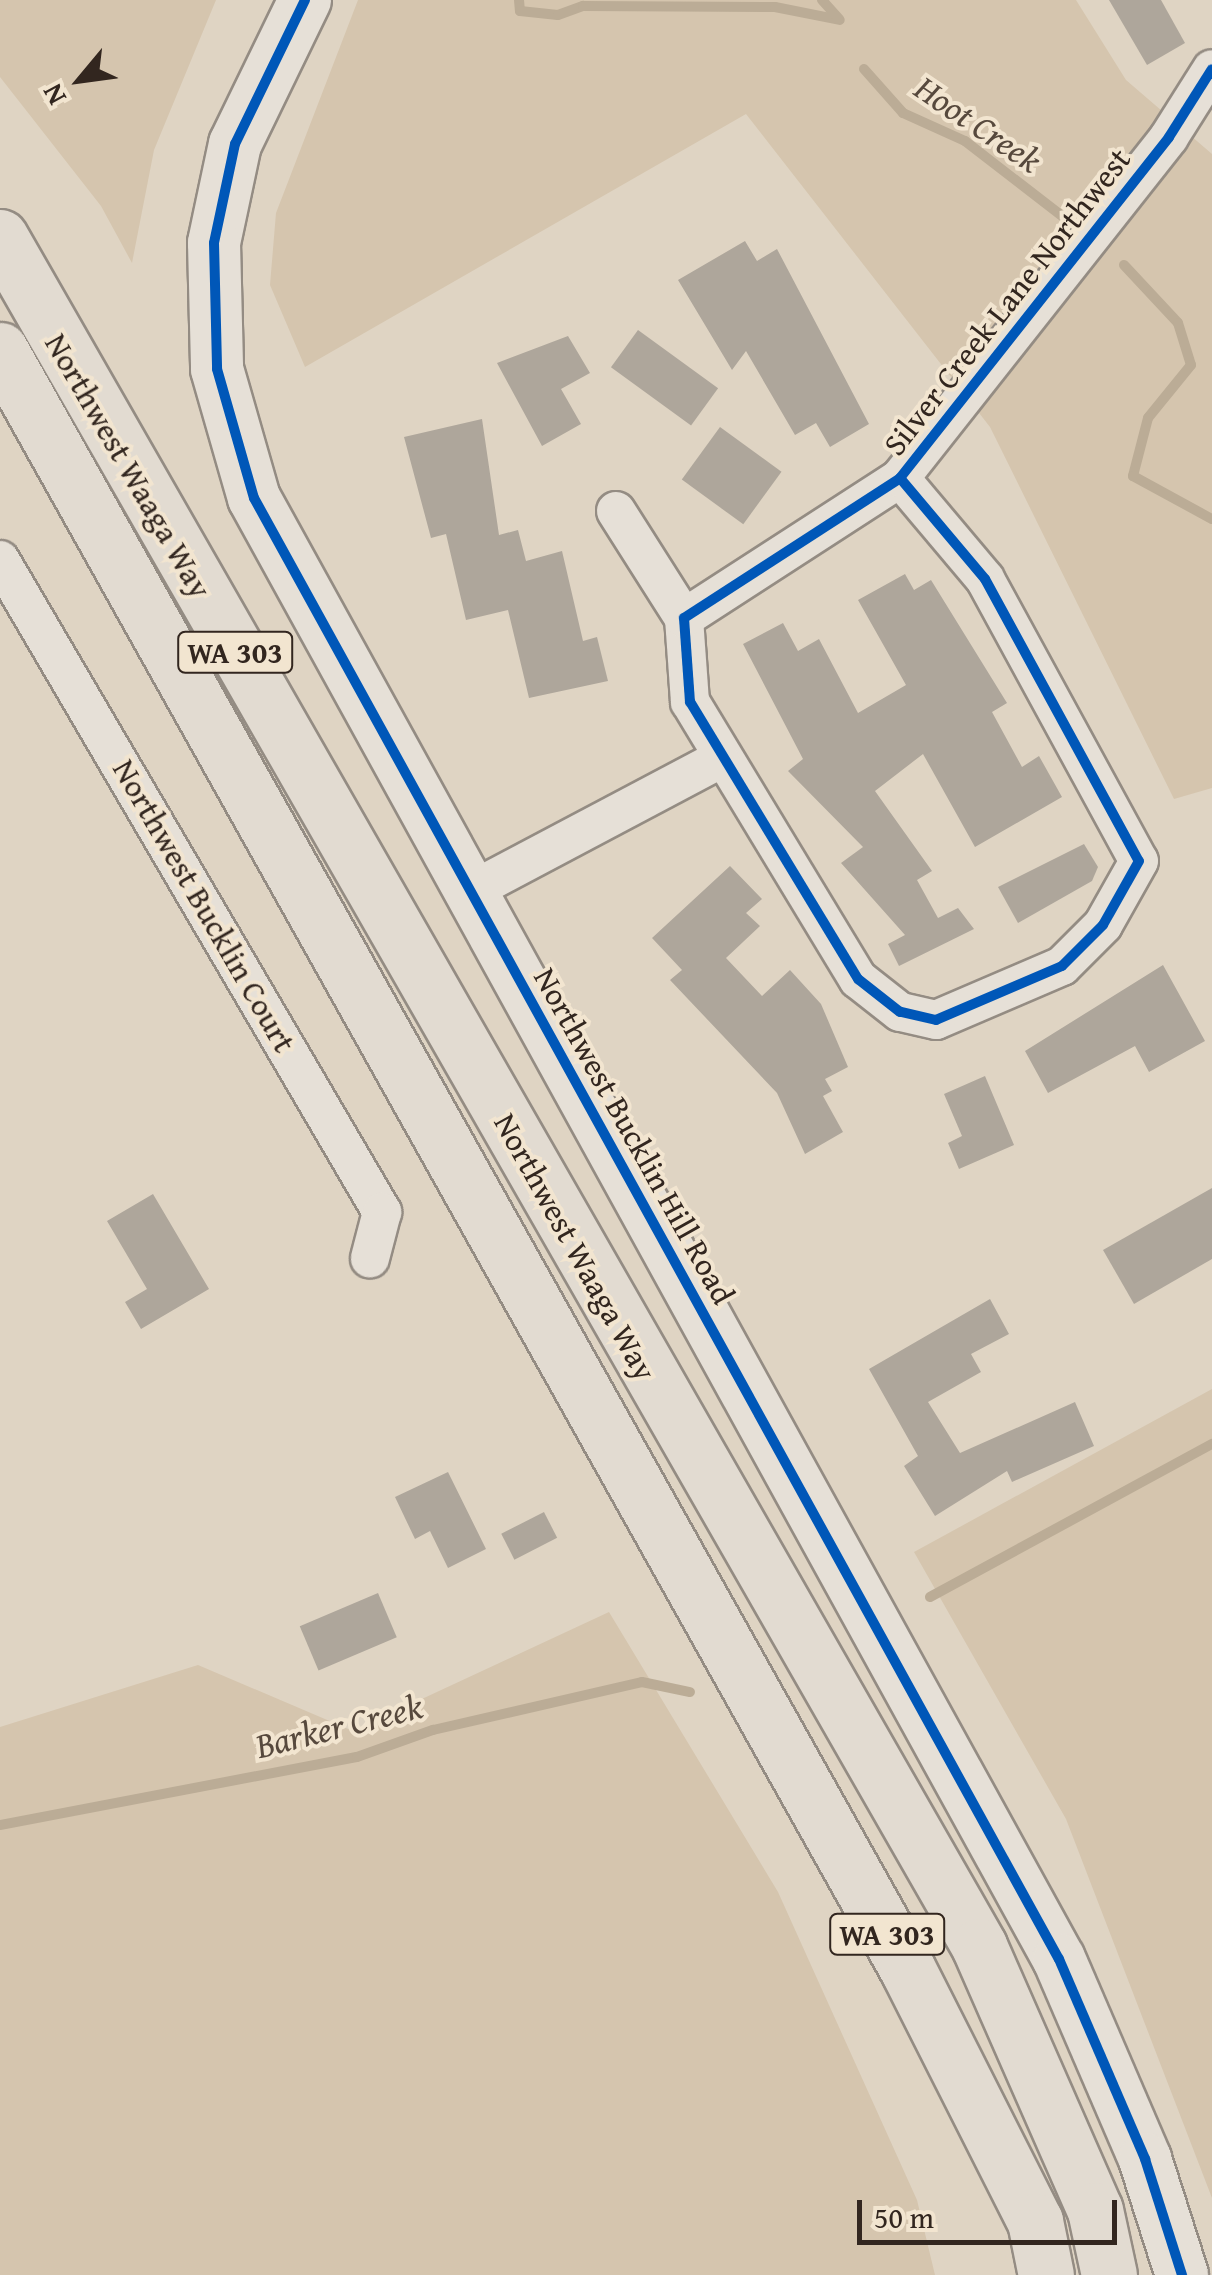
<!DOCTYPE html>
<html>
<head>
<meta charset="utf-8">
<style>
	body { margin:0 }
	#map { position:relative; width:1212px; height:2275px; overflow:hidden; background:#dfd4c3; font-family:"Gentium Book Plus",serif }
	div>[style] { position:absolute }
	.green>* { inset:0; background:#d5c5ae }
	.stream>* { height:10px; margin:-5px; padding:0 5px; transform-origin:5px; border-radius:5px; background:#bbac96 }
	.building>* { inset:0; background:#aea69b; transform-origin:0 0 }
	.roads { filter:drop-shadow(2px 0 #948c83) drop-shadow(-2px 0 #948c83) drop-shadow(0 2px #948c83) drop-shadow(0 -2px #948c83) }
	.street>* { height:38px; margin:-19px; padding:0 19px; transform-origin:19px; border-radius:19px; background:#e6e0d7 }
	.secondary>* { height:52px; margin:-26px; padding:0 26px; transform-origin:26px; border-radius:26px; background:#e6e0d7 }
	.highway>* { height:55px; margin:-27.5px; padding:0 27.5px; transform-origin:27.5px; border-radius:27.5px; background:#e2dbd1 }
	.cycleway>* { height:10px; margin:-5px; padding:0 5px; transform-origin:5px; border-radius:5px; background:#0057b8 }
	span { translate:-50% -50%; white-space:nowrap; text-align:center; line-height:1.15; -webkit-text-stroke:8px #f2e5d0; paint-order:stroke }
	.shield-label span { padding:2px 8px; background:#f2e5d0; border:2px solid; border-radius:8px; -webkit-text-stroke-width:0 }
	.shield-label { font-size:30px; color:#32261f; font-weight:700 }
	.street-label { font-size:32px; color:#32261f }
	.water-label { font-size:35px; color:#57493d; font-style:italic }
	.north { position:absolute; left:30px; top:30px; width:100px; height:100px; -webkit-text-stroke:8px #f2e5d0; paint-order:stroke; rotate:241deg; font-size:28px; font-weight:700; line-height:40px; text-align:center; color:#32261f }
	.north::after { content:''; display:block; margin:auto; width:35px; height:45px; background:#32261f; clip-path:polygon(50% 0,100% 100%,50% 72%,0 100%) }
	.scale { position:absolute; left:857px; top:2200px; width:260px; height:45px; box-sizing:border-box; border:5px solid #32261f; border-top:0; padding-left:12px; font-size:30px; line-height:35px; white-space:nowrap; color:#32261f; -webkit-text-stroke:8px #f2e5d0; paint-order:stroke }
</style>
</head>
<body>
<div id="map">
	<div class="green">
		<i style="clip-path:polygon(0 0,216px 0,154px 150px,132px 263px,101px 206px,0 77px)"></i>
		<i style="clip-path:polygon(358px 0,1076px 0,1126px 80px,1212px 154px,1212px 788px,1174px 799px,990px 427px,746px 114px,305px 367px,270px 285px,276px 213px)"></i>
		<i style="clip-path:polygon(1212px 1389px,1212px 2198px,1066px 1819px,914px 1552px)"></i>
		<i style="clip-path:polygon(609px 1612px,778px 1892px,917px 2200px,935px 2275px,0 2275px,0 1727px,198px 1665px,353px 1731px)"></i>
	</div>
	<div class="stream">
		<i style="left:519px;top:0;width:11px;rotate:85deg"></i>
		<i style="left:520px;top:11px;width:38px;rotate:6deg"></i>
		<i style="left:558px;top:15px;width:27px;rotate:-20deg"></i>
		<i style="left:583px;top:6px;width:192px;rotate:0.3deg"></i>
		<i style="left:775px;top:7px;width:66px;rotate:11.3deg"></i>
		<i style="left:822px;top:0;width:25px;rotate:48deg"></i>
		<i style="left:864px;top:69px;width:59px;rotate:48.4deg"></i>
		<i style="left:903px;top:113px;width:68px;rotate:24.3deg"></i>
		<i style="left:965px;top:141px;width:128px;rotate:37.7deg"></i>
		<i style="left:1124px;top:265px;width:79px;rotate:47deg"></i>
		<i style="left:1178px;top:323px;width:44px;rotate:72.8deg"></i>
		<i style="left:1191px;top:365px;width:68px;rotate:129.1deg"></i>
		<i style="left:1148px;top:418px;width:60px;rotate:104.5deg"></i>
		<i style="left:1133px;top:476px;width:90px;rotate:28.6deg"></i>
		<i style="left:930px;top:1597px;width:321px;rotate:-28.5deg"></i>
		<i style="left:0;top:1825px;width:363px;rotate:-10.8deg"></i>
		<i style="left:357px;top:1757px;width:81px;rotate:-19.6deg"></i>
		<i style="left:433px;top:1730px;width:214px;rotate:-12.9deg"></i>
		<i style="left:642px;top:1682px;width:49px;rotate:11.8deg"></i>
	</div>
	<div class="building">
		<i style="clip-path:polygon(1109px 0,1161px 0,1185px 43px,1147px 65px)"></i>
		<i style="clip-path:polygon(745px 241px,757px 261px,777px 249px,869px 424px,830px 447px,816px 423px,795px 435px,746px 351px,732px 370px,678px 280px)"></i>
		<i style="left:638px;top:330px;width:99px;height:46px;rotate:36deg"></i>
		<i style="clip-path:polygon(568px 336px,590px 373px,561px 389px,581px 424px,542px 446px,497px 363px)"></i>
		<i style="clip-path:polygon(482px 419px,499px 535px,518px 530px,526px 561px,562px 551px,583px 641px,597px 637px,608px 681px,529px 698px,508px 610px,466px 620px,446px 534px,431px 538px,404px 437px)"></i>
		<i style="left:720px;top:427px;width:76px;height:65px;rotate:36deg"></i>
		<i style="clip-path:polygon(905px 574px,914px 590px,931px 580px,1007px 703px,992px 712px,1022px 767px,1039px 756px,1062px 797px,975px 847px,923px 754px,875px 791px,932px 871px,917px 880px,938px 918px,958px 908px,974px 929px,899px 966px,888px 944px,905px 935px,841px 863px,863px 847px,788px 771px,803px 759px,743px 644px,783px 623px,798px 651px,819px 639px,858px 713px,906px 685px,858px 600px)"></i>
		<i style="clip-path:polygon(1084px 844px,1098px 867px,1092px 881px,1018px 923px,998px 887px)"></i>
		<i style="clip-path:polygon(730px 866px,762px 899px,746px 913px,760px 926px,726px 958px,762px 996px,790px 970px,821px 1004px,848px 1067px,825px 1079px,832px 1091px,823px 1096px,843px 1132px,805px 1154px,777px 1093px,670px 980px,682px 970px,652px 938px)"></i>
		<i style="clip-path:polygon(1163px 965px,1205px 1041px,1149px 1072px,1135px 1046px,1048px 1093px,1025px 1051px)"></i>
		<i style="clip-path:polygon(985px 1076px,1014px 1145px,959px 1169px,948px 1143px,962px 1136px,944px 1094px)"></i>
		<i style="clip-path:polygon(1212px 1188px,1212px 1259px,1134px 1304px,1103px 1250px)"></i>
		<i style="clip-path:polygon(153px 1194px,209px 1289px,141px 1329px,125px 1302px,147px 1289px,107px 1221px)"></i>
		<i style="clip-path:polygon(990px 1299px,1009px 1334px,971px 1354px,981px 1372px,928px 1402px,960px 1453px,1075px 1402px,1094px 1446px,1012px 1482px,1007px 1471px,935px 1516px,904px 1466px,918px 1456px,869px 1369px)"></i>
		<i style="clip-path:polygon(448px 1472px,486px 1549px,448px 1568px,430px 1531px,415px 1539px,395px 1497px)"></i>
		<i style="left:544px;top:1512px;width:29px;height:48px;rotate:63deg"></i>
		<i style="left:378px;top:1593px;width:48px;height:85px;rotate:67deg"></i>
	</div>
	<div class="roads">
		<div class="street">
			<i style="left:900px;top:478px;width:132px;rotate:49.9deg"></i>
			<i style="left:985px;top:579px;width:321px;rotate:61.4deg"></i>
			<i style="left:1139px;top:861px;width:73px;rotate:119.4deg"></i>
			<i style="left:1103px;top:925px;width:58px;rotate:135deg"></i>
			<i style="left:1062px;top:966px;width:137px;rotate:156.8deg"></i>
			<i style="left:936px;top:1020px;width:37px;rotate:-167deg"></i>
			<i style="left:900px;top:1012px;width:53px;rotate:-141.8deg"></i>
			<i style="left:858px;top:979px;width:324px;rotate:-121.2deg"></i>
			<i style="left:690px;top:702px;width:84px;rotate:-94.1deg"></i>
			<i style="left:684px;top:618px;width:257px;rotate:-32.9deg"></i>
			<i style="left:900px;top:478px;width:434px;rotate:-51.7deg"></i>
			<i style="left:1169px;top:137px;width:80px;rotate:-57.7deg"></i>
			<i style="left:616px;top:511px;width:127px;rotate:57.6deg"></i>
			<i style="left:0;top:560px;width:756px;rotate:59.63deg"></i>
			<i style="left:382px;top:1212px;width:48px;rotate:104.6deg"></i>
			<i style="left:469px;top:892px;width:284px;rotate:-27.9deg"></i>
		</div>
		<div class="secondary">
			<i style="left:305px;top:0;width:160px;rotate:115.9deg"></i>
			<i style="left:235px;top:144px;width:101px;rotate:102deg"></i>
			<i style="left:214px;top:243px;width:126px;rotate:88.6deg"></i>
			<i style="left:217px;top:369px;width:134px;rotate:74deg"></i>
			<i style="left:254px;top:498px;width:1668px;rotate:61.15deg"></i>
			<i style="left:1059px;top:1959px;width:218px;rotate:66.7deg"></i>
			<i style="left:1145px;top:2159px;width:122px;rotate:72.3deg"></i>
		</div>
		<div class="highway">
			<i style="left:0;top:237px;width:1970px;rotate:60.19deg"></i>
			<i style="left:979px;top:1946px;width:288px;rotate:66.3deg"></i>
			<i style="left:1095px;top:2210px;width:66px;rotate:77.8deg"></i>
			<i style="left:0;top:350px;width:1855px;rotate:60.73deg"></i>
			<i style="left:907px;top:1968px;width:284px;rotate:63.2deg"></i>
			<i style="left:1035px;top:2221px;width:55px;rotate:78.5deg"></i>
		</div>
	</div>
	<div class="cycleway">
		<i style="left:305px;top:0;width:160px;rotate:115.9deg"></i>
		<i style="left:235px;top:144px;width:101px;rotate:102deg"></i>
		<i style="left:214px;top:243px;width:126px;rotate:88.6deg"></i>
		<i style="left:217px;top:369px;width:134px;rotate:74deg"></i>
		<i style="left:254px;top:498px;width:1668px;rotate:61.15deg"></i>
		<i style="left:1059px;top:1959px;width:218px;rotate:66.7deg"></i>
		<i style="left:1145px;top:2159px;width:122px;rotate:72.3deg"></i>
		<i style="left:900px;top:478px;width:132px;rotate:49.9deg"></i>
		<i style="left:985px;top:579px;width:321px;rotate:61.4deg"></i>
		<i style="left:1139px;top:861px;width:73px;rotate:119.4deg"></i>
		<i style="left:1103px;top:925px;width:58px;rotate:135deg"></i>
		<i style="left:1062px;top:966px;width:137px;rotate:156.8deg"></i>
		<i style="left:936px;top:1020px;width:37px;rotate:-167deg"></i>
		<i style="left:900px;top:1012px;width:53px;rotate:-141.8deg"></i>
		<i style="left:858px;top:979px;width:324px;rotate:-121.2deg"></i>
		<i style="left:690px;top:702px;width:84px;rotate:-94.1deg"></i>
		<i style="left:684px;top:618px;width:257px;rotate:-32.9deg"></i>
		<i style="left:900px;top:478px;width:434px;rotate:-51.7deg"></i>
		<i style="left:1169px;top:137px;width:80px;rotate:-57.7deg"></i>
	</div>
	<div class="shield-label">
		<span style="left:235px;top:652px">WA 303</span>
		<span style="left:887px;top:1934px">WA 303</span>
	</div>
	<div class="street-label">
		<span style="left:1007px;top:302px;rotate:-52deg">Silver Creek Lane Northwest</span>
		<span style="left:128px;top:466px;rotate:60deg">Northwest Waaga Way</span>
		<span style="left:204px;top:906px;rotate:60deg">Northwest Bucklin Court</span>
		<span style="left:634px;top:1136px;rotate:61deg">Northwest Bucklin Hill Road</span>
		<span style="left:575px;top:1247px;rotate:61deg">Northwest Waaga Way</span>
	</div>
	<div class="water-label">
		<span style="left:978px;top:124px;rotate:34deg">Hoot Creek</span>
		<span style="left:339px;top:1726px;rotate:-14deg">Barker Creek</span>
	</div>
	<div class="north">N</div>
	<div class="scale">50 m</div>
</div>
</body>
</html>
